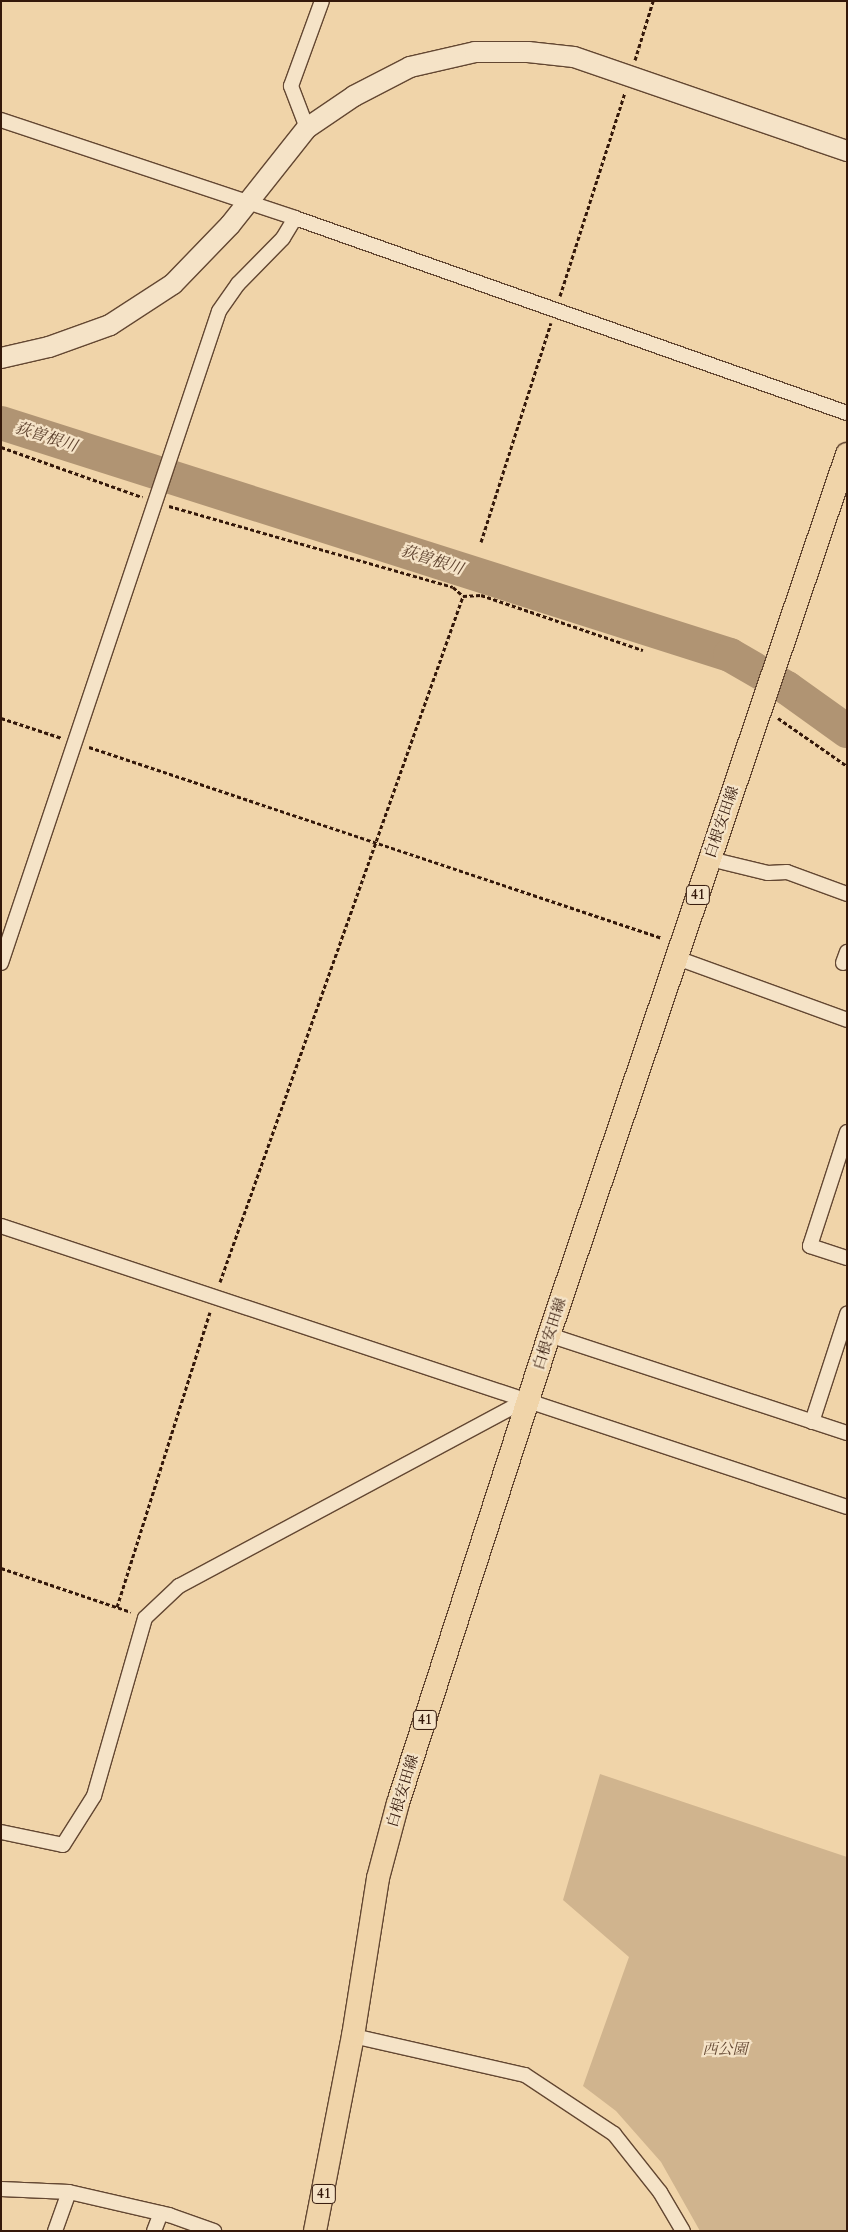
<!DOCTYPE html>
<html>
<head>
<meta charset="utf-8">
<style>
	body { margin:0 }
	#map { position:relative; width:848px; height:2232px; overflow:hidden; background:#f0d4a9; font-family:Cardo,"Noto Serif JP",serif }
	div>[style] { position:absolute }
	.green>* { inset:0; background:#d0b48e }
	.river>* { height:34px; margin:-17px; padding:0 17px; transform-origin:17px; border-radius:17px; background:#b09473 }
	.path>* { height:3px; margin-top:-1.5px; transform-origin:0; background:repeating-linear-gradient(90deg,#34180a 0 4px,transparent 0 6.5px) }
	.roads { filter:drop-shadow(1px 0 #634732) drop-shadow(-1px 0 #634732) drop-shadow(0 1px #634732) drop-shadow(0 -1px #634732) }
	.street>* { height:14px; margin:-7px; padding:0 7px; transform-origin:7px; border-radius:7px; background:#f5e3c7 }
	.secondary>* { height:20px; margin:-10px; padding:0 10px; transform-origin:10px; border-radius:10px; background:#f5e3c7 }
	.primary>* { height:22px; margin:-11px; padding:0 11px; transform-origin:11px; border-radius:11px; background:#f0d4a9 }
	span { translate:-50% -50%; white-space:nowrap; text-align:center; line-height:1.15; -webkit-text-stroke:4.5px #f5e3c7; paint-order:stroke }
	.shield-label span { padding:1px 4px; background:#f5e3c7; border:1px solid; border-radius:4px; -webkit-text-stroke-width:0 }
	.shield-label { font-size:14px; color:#34180a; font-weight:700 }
	.street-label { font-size:15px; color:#34180a }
	.park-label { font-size:15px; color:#634732; font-style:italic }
	.water-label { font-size:16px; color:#5f432f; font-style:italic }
	.frame { position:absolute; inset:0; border:2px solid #34180a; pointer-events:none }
</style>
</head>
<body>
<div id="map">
	<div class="green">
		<i style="clip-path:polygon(600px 1774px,847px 1857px,847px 2231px,700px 2231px,661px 2162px,616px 2111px,583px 2086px,629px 1957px,563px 1900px)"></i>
	</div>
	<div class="river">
		<i style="left:1px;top:423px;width:765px;rotate:17.65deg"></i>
		<i style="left:730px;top:655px;width:66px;rotate:30.1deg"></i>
		<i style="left:787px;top:688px;width:74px;rotate:35.6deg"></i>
	</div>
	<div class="path">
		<i style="left:635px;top:60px;width:62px;rotate:-73deg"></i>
		<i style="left:560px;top:296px;width:214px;rotate:-72.3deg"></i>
		<i style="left:1px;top:447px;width:150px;rotate:19.5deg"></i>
		<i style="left:169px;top:506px;width:295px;rotate:15.9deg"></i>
		<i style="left:453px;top:587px;width:13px;rotate:42deg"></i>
		<i style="left:463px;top:596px;width:18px;rotate:-3deg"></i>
		<i style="left:481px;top:595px;width:171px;rotate:18.8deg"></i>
		<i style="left:481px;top:542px;width:230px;rotate:-72.3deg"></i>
		<i style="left:1px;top:718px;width:64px;rotate:18.2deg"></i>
		<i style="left:778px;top:718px;width:84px;rotate:34.8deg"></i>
		<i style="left:89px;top:747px;width:604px;rotate:18.43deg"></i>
		<i style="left:220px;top:1282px;width:728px;rotate:-70.49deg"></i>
		<i style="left:1px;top:1568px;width:137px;rotate:18.7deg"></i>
		<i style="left:117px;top:1607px;width:309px;rotate:-72.5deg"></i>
	</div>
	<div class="roads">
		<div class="street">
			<i style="left:1px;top:120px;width:310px;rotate:18.4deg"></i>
			<i style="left:295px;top:218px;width:585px;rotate:19.46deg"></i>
			<i style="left:307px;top:128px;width:45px;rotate:-110.9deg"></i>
			<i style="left:291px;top:86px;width:90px;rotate:-70deg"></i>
			<i style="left:710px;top:859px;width:60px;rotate:13.6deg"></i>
			<i style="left:768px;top:873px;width:19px;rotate:-3deg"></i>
			<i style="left:787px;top:872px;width:64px;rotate:20.1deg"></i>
			<i style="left:677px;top:958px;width:181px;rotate:20deg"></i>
			<i style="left:1px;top:963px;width:687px;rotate:-71.51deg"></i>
			<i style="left:219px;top:311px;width:33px;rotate:-55deg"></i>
			<i style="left:238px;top:284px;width:64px;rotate:-45.6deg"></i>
			<i style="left:283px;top:238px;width:23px;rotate:-59deg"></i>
			<i style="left:843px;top:963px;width:12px;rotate:-70deg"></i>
			<i style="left:847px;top:1132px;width:120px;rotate:108deg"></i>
			<i style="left:810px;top:1246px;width:39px;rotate:18deg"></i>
			<i style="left:1px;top:1226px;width:891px;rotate:18.37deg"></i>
			<i style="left:549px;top:1335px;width:314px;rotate:18.2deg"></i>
			<i style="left:812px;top:1422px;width:114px;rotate:-72deg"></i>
			<i style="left:1px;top:1832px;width:63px;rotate:11.8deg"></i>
			<i style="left:63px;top:1845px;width:58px;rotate:-57.7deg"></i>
			<i style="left:94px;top:1796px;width:185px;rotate:-74deg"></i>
			<i style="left:145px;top:1618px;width:47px;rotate:-43.3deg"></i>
			<i style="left:179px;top:1586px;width:397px;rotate:-28.2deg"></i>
			<i style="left:353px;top:2036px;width:176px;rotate:12.8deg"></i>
			<i style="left:525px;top:2075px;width:107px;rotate:33.5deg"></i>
			<i style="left:614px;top:2134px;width:74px;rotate:51.6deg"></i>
			<i style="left:660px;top:2192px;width:45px;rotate:59.5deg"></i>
			<i style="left:1px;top:2189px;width:68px;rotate:2.5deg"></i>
			<i style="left:69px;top:2192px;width:103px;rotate:13deg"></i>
			<i style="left:169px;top:2215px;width:48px;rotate:19.6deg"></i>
			<i style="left:55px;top:2231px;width:41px;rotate:-70.3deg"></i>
			<i style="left:154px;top:2231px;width:19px;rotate:-69deg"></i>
		</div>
		<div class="secondary">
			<i style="left:1px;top:358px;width:49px;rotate:-12.9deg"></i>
			<i style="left:49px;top:347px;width:65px;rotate:-19.8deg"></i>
			<i style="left:110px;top:325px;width:75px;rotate:-33.1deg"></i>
			<i style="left:173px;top:284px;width:82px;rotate:-46deg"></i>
			<i style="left:230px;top:225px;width:124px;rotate:-51.6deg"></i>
			<i style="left:307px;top:128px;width:57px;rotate:-34.2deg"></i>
			<i style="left:354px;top:96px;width:63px;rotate:-27.4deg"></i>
			<i style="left:410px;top:67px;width:67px;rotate:-13deg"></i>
			<i style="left:475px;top:52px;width:53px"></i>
			<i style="left:528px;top:52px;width:46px;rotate:6.2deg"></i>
			<i style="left:574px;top:57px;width:289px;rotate:19deg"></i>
		</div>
		<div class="primary">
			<i style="left:315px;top:2231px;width:199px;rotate:-79deg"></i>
			<i style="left:353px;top:2036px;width:160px;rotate:-81deg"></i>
			<i style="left:378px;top:1878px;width:78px;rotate:-75.1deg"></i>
			<i style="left:398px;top:1803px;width:492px;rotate:-72.1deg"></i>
			<i style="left:549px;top:1335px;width:930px;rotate:-71.31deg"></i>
		</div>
	</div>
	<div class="shield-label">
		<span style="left:698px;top:895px">41</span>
		<span style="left:425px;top:1720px">41</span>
		<span style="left:324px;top:2194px">41</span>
	</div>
	<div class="street-label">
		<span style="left:722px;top:822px;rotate:-71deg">白根安田線</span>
		<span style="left:550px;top:1334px;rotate:-72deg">白根安田線</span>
		<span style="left:403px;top:1791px;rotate:-73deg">白根安田線</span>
	</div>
	<div class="park-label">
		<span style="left:725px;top:2050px">西公園</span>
	</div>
	<div class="water-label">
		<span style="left:46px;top:437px;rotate:18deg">荻曽根川</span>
		<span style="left:432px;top:560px;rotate:18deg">荻曽根川</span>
	</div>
	<div class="frame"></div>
</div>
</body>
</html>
